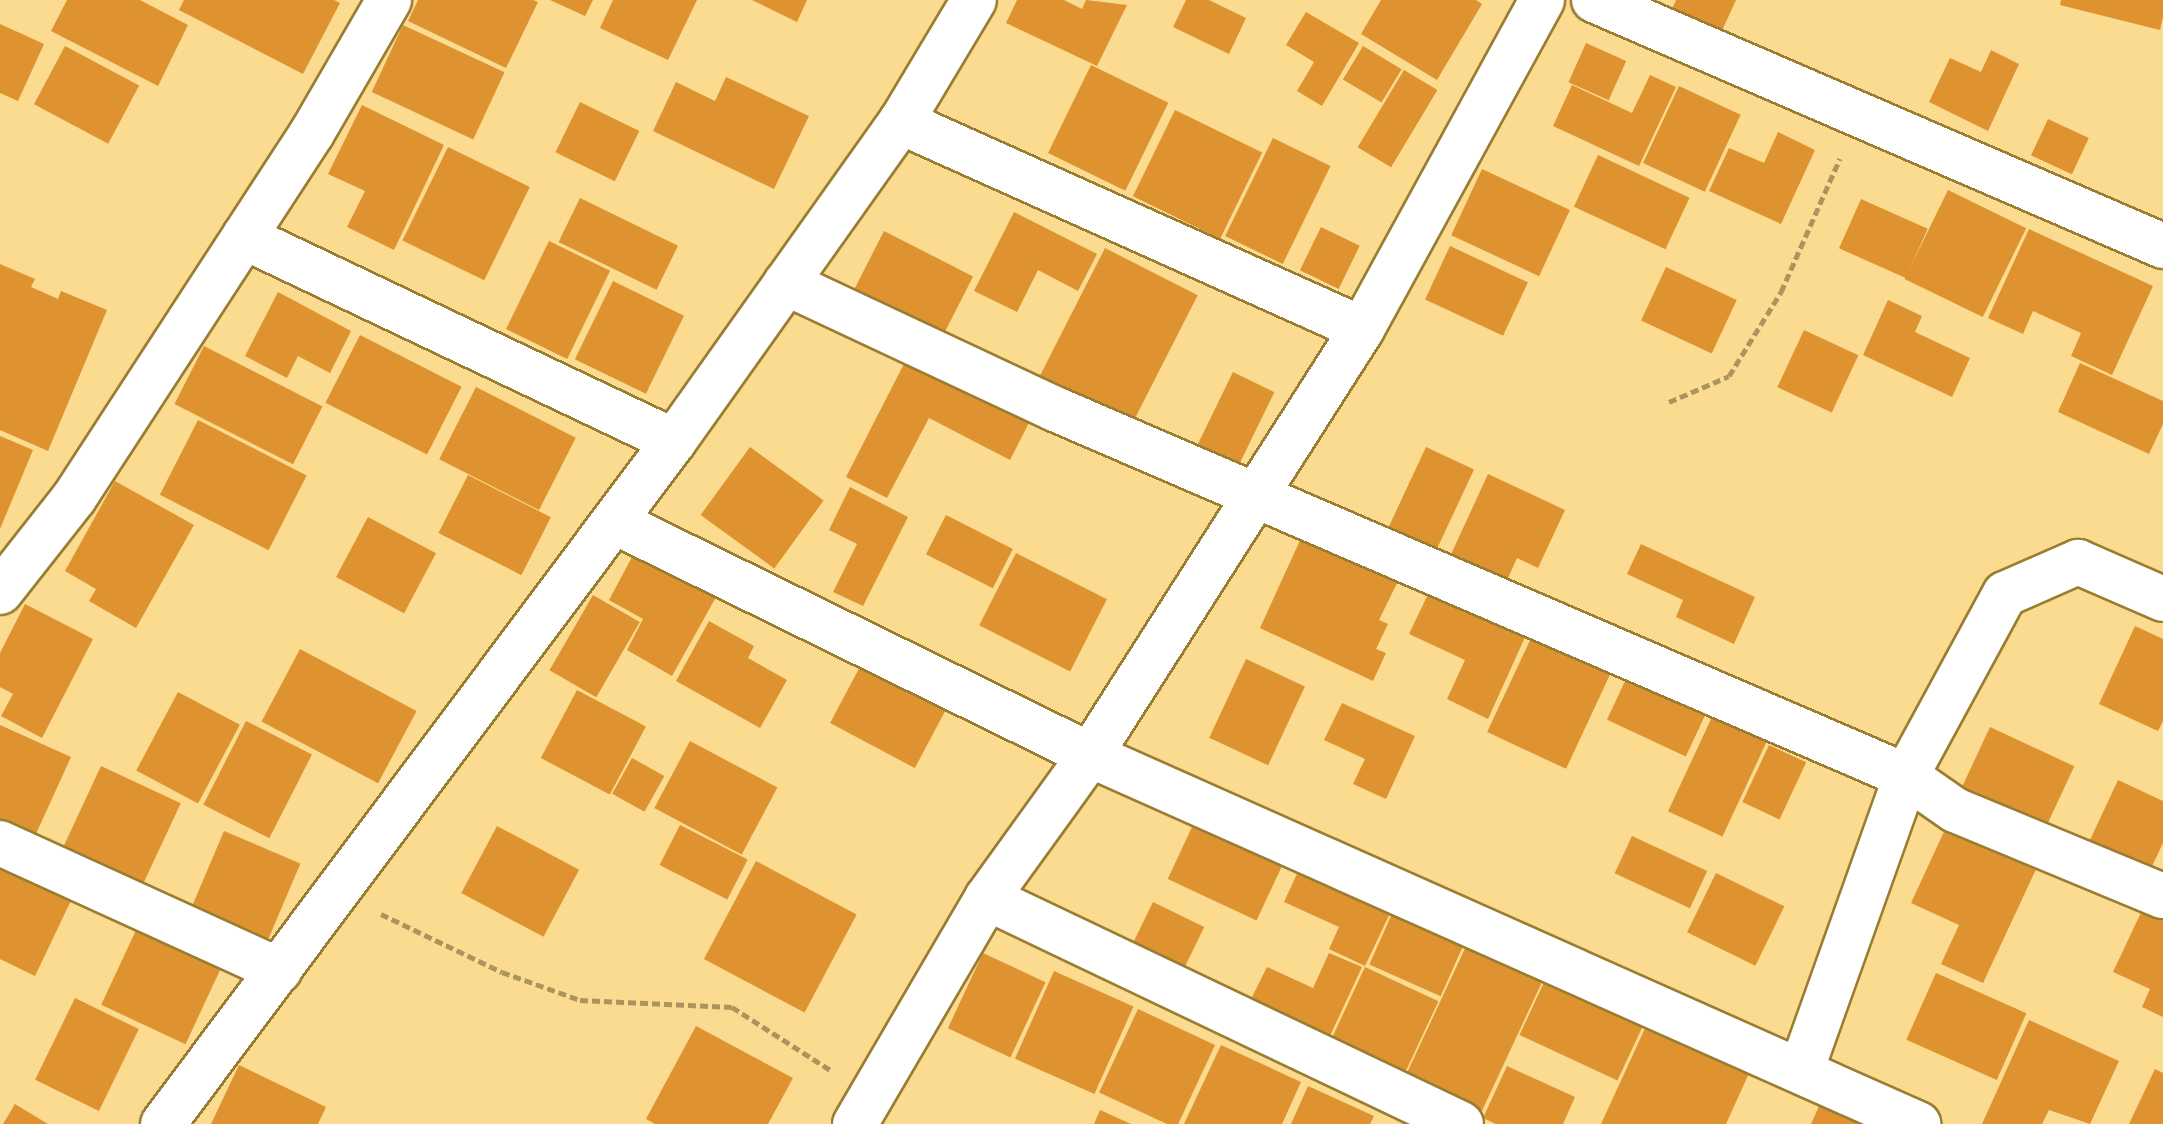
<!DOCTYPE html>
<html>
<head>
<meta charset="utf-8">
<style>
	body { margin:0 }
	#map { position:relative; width:2163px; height:1124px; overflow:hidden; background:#fadb90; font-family:Arial,sans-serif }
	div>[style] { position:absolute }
	.building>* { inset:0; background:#de9230; transform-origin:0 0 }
	.path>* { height:5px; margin-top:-2.5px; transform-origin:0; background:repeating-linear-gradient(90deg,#ac955c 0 8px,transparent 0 12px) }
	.roads { filter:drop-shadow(2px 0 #9a7d31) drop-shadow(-2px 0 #9a7d31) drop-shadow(0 2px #9a7d31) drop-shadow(0 -2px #9a7d31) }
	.street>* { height:44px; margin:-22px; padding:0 22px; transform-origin:22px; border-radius:22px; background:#fff }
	span { translate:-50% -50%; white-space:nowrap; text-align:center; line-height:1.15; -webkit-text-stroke:6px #fff; paint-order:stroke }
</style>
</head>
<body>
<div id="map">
	<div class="building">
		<i style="clip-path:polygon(67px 0,140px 0,188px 25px,158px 86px,51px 31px)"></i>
		<i style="clip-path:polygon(184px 0,334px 0,340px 3px,303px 74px,179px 10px)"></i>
		<i style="clip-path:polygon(418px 0,533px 0,538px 2px,506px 68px,408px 21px)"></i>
		<i style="clip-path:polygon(550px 0,593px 0,585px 16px)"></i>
		<i style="clip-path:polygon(613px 0,697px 0,668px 60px,600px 28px)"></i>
		<i style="clip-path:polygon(752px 0,807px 0,797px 22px)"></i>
		<i style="clip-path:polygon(1017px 0,1064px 0,1082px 9px,1086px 0,1127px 5px,1097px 66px,1006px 23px)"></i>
		<i style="clip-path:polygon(1186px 0,1209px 0,1246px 18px,1229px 54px,1173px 27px)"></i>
		<i style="clip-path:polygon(1381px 0,1476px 0,1482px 4px,1437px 80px,1361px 34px)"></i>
		<i style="clip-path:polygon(1676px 0,1736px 0,1720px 35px,1671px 11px)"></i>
		<i style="clip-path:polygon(2061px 0,2163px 0,2163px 17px,2160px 30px,2060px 5px)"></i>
		<i style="clip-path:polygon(1306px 12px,1359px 43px,1322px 106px,1297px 91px,1314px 62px,1286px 45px)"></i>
		<i style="clip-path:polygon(0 24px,44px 44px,18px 101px,0 93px)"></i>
		<i style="left:403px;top:25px;width:112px;height:74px;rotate:25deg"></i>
		<i style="left:1586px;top:43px;width:44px;height:43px;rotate:24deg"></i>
		<i style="left:65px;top:46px;width:84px;height:66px;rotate:28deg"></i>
		<i style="left:1363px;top:46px;width:45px;height:39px;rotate:31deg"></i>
		<i style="clip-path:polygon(1991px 50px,2019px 64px,1988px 131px,1929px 102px,1950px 58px,1981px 72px)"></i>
		<i style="left:1091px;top:65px;width:86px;height:98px;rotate:26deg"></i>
		<i style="left:1404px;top:70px;width:39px;height:90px;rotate:31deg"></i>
		<i style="clip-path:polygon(1650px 75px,1676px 87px,1639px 166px,1553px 126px,1572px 85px,1632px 113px)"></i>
		<i style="clip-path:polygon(726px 77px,809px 116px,774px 189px,653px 131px,676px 82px,715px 101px)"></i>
		<i style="left:1679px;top:86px;width:68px;height:85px;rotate:25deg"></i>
		<i style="left:580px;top:102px;width:66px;height:56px;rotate:26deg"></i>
		<i style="clip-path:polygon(362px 105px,444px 145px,394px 250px,347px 227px,365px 191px,328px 174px)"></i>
		<i style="left:1175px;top:110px;width:97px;height:96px;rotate:26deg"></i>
		<i style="left:2048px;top:119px;width:45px;height:40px;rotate:25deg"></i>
		<i style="clip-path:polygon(1778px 132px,1815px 150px,1781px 224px,1709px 191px,1729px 148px,1764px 163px)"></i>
		<i style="left:1273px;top:138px;width:64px;height:109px;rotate:26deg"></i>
		<i style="left:448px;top:147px;width:91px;height:104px;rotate:26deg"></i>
		<i style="left:1598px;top:155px;width:101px;height:57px;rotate:25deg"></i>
		<i style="left:1482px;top:169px;width:97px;height:73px;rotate:25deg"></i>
		<i style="left:1948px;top:190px;width:87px;height:99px;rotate:26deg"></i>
		<i style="left:580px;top:198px;width:109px;height:49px;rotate:26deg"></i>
		<i style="left:1861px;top:199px;width:73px;height:54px;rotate:24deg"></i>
		<i style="clip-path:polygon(1014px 212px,1097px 254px,1078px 291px,1038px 270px,1017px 312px,974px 291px)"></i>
		<i style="left:1321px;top:227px;width:43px;height:48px;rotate:26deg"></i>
		<i style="clip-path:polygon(2029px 229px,2153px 286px,2112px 375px,2071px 356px,2081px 333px,2033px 311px,2023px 334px,1988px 318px)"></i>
		<i style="left:884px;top:231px;width:100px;height:80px;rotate:27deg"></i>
		<i style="left:549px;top:241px;width:68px;height:98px;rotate:26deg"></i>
		<i style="left:1450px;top:246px;width:86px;height:59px;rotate:25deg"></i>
		<i style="left:1105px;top:248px;width:104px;height:154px;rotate:27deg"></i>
		<i style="clip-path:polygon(0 264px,35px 279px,31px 287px,58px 299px,61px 291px,107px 310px,48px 451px,0 430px)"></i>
		<i style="left:1666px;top:267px;width:78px;height:59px;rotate:25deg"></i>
		<i style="left:613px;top:281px;width:79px;height:87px;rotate:26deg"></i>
		<i style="clip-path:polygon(278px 292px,351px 331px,330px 373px,298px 356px,287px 378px,245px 356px)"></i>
		<i style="clip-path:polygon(1888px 300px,1922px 316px,1915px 332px,1970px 358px,1952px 397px,1863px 355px)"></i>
		<i style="left:1804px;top:330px;width:60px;height:63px;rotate:25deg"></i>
		<i style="left:360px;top:335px;width:114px;height:76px;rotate:27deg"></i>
		<i style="left:204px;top:346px;width:133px;height:65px;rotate:27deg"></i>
		<i style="clip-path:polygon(909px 354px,1032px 417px,1010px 460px,929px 418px,887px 498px,846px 477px)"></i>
		<i style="clip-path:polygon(2080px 363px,2163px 401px,2163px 424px,2149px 454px,2058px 412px)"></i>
		<i style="left:1233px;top:372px;width:46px;height:89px;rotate:26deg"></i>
		<i style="left:476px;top:387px;width:112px;height:81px;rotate:27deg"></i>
		<i style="left:198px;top:420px;width:122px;height:84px;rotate:27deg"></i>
		<i style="clip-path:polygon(0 436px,33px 450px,0 529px)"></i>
		<i style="left:750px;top:447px;width:91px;height:84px;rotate:36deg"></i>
		<i style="left:1426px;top:447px;width:53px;height:94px;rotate:25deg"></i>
		<i style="clip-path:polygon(1488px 474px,1565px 510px,1538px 568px,1517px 558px,1503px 589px,1447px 563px)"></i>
		<i style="left:468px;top:475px;width:93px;height:65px;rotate:27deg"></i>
		<i style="clip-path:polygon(115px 481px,194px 525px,136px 628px,89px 601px,96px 589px,65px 571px)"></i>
		<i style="clip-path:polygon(850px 487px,908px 517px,863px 606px,833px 592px,857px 544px,829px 530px)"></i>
		<i style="left:946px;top:515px;width:75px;height:44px;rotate:27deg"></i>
		<i style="left:368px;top:517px;width:77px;height:68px;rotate:28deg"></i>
		<i style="clip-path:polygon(1302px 536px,1398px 581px,1379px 620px,1388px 624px,1376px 649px,1386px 653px,1373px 681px,1260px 628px)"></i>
		<i style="clip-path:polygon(639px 544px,721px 588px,672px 676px,627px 650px,643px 619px,609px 600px)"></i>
		<i style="clip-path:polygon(1641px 544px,1755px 597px,1734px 644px,1676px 617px,1683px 600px,1627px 574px)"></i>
		<i style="left:1016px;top:553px;width:102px;height:81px;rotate:27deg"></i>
		<i style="clip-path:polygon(1430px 590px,1526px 635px,1488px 719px,1447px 699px,1465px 660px,1409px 634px)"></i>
		<i style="left:593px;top:595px;width:54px;height:87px;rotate:30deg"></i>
		<i style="clip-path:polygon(25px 604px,93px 639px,42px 738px,1px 716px,13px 694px,0 687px,0 653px)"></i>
		<i style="clip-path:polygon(709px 621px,754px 646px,748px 658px,787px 680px,760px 728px,676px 681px)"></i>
		<i style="clip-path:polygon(2135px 626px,2163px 639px,2163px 721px,2158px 731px,2099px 704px)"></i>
		<i style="left:1532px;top:636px;width:87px;height:106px;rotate:25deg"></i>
		<i style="left:300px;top:649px;width:132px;height:82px;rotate:28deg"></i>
		<i style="left:1246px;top:659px;width:65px;height:87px;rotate:25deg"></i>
		<i style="left:862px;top:663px;width:96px;height:68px;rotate:28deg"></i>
		<i style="left:1626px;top:679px;width:87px;height:45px;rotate:25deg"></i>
		<i style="left:577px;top:690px;width:78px;height:77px;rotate:28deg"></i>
		<i style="left:178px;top:692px;width:70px;height:89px;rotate:28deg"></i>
		<i style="clip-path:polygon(1342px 703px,1415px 736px,1386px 799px,1353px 784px,1365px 759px,1324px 740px)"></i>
		<i style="left:1712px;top:717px;width:60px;height:104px;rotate:25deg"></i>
		<i style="left:246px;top:721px;width:74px;height:94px;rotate:27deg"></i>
		<i style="clip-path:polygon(0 725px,71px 757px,30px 847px,0 834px)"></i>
		<i style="left:1990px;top:727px;width:93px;height:84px;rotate:25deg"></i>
		<i style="left:690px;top:741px;width:99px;height:76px;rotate:28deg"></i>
		<i style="left:1769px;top:745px;width:41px;height:63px;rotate:25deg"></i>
		<i style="left:632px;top:758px;width:37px;height:41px;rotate:29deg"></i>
		<i style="left:101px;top:766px;width:88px;height:108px;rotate:25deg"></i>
		<i style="clip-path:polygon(2118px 780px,2163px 801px,2163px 843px,2144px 883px,2083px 855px)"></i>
		<i style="left:1199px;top:812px;width:98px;height:74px;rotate:25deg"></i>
		<i style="clip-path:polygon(1948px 823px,2038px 865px,1983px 983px,1941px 964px,1959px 925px,1911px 903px)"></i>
		<i style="left:680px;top:825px;width:76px;height:45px;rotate:27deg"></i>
		<i style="left:497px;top:826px;width:93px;height:76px;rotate:28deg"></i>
		<i style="left:224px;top:831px;width:83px;height:85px;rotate:23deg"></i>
		<i style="left:1632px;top:836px;width:83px;height:41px;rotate:25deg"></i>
		<i style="clip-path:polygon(0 853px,76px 890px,35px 976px,0 959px)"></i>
		<i style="left:756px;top:861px;width:114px;height:111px;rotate:28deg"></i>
		<i style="clip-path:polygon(1301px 865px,1393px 907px,1365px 966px,1329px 949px,1339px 927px,1284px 902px)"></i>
		<i style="left:1716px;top:873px;width:76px;height:66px;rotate:26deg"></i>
		<i style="left:1153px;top:902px;width:57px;height:50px;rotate:26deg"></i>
		<i style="clip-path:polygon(2145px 904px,2163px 912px,2163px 1017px,2142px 1007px,2150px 989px,2113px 972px)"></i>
		<i style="left:1395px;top:907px;width:78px;height:63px;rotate:24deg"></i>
		<i style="left:138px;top:926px;width:93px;height:87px;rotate:25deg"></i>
		<i style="left:1468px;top:942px;width:84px;height:149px;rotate:25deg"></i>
		<i style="left:983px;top:953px;width:69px;height:83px;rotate:25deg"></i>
		<i style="clip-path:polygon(1329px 953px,1362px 967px,1330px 1036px,1251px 999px,1267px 967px,1313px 988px)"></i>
		<i style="left:1365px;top:967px;width:81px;height:84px;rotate:25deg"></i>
		<i style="left:1054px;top:971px;width:87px;height:96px;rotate:24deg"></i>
		<i style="left:1936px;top:973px;width:99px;height:73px;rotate:24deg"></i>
		<i style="left:1547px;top:976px;width:108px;height:65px;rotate:25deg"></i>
		<i style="left:75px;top:998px;width:71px;height:91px;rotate:26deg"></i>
		<i style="left:1138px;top:1009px;width:85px;height:92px;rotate:25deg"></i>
		<i style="clip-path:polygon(2029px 1020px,2119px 1061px,2090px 1124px,2049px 1110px,2042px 1124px,1982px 1124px)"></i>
		<i style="clip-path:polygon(1647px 1024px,1750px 1071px,1726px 1124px,1601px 1124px)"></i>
		<i style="clip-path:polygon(696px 1026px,793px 1078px,768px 1124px,655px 1124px,646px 1119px)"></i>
		<i style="clip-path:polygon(1221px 1045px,1301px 1082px,1282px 1124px,1184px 1124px)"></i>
		<i style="clip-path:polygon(239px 1065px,326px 1107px,318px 1124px,211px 1124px)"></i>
		<i style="clip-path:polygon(1507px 1066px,1575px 1097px,1563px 1124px,1496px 1124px,1483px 1118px)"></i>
		<i style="clip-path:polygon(2155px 1069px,2163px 1073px,2163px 1124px,2129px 1124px)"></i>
		<i style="clip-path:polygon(1308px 1086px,1374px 1116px,1370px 1124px,1291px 1124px)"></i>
		<i style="clip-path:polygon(15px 1104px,48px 1124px,3px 1124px)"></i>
		<i style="clip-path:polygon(1820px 1104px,1864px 1124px,1811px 1124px)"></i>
		<i style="clip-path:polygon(1100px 1110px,1131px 1124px,1094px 1124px)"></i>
	</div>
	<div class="path">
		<i style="left:1669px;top:402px;width:65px;rotate:-23.4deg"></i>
		<i style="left:1729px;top:376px;width:99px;rotate:-58.2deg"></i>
		<i style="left:1781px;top:292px;width:146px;rotate:-66.2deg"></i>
		<i style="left:381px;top:914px;width:134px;rotate:25.6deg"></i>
		<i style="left:502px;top:972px;width:83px;rotate:19.7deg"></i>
		<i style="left:580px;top:1000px;width:152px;rotate:2.6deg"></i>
		<i style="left:732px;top:1007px;width:117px;rotate:32.7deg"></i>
	</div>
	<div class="roads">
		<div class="street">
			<i style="left:1594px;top:0;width:620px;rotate:23.38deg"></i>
			<i style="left:901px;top:122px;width:505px;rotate:24.18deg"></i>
			<i style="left:244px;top:237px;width:476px;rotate:25.4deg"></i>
			<i style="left:786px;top:283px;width:297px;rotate:25.1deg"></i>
			<i style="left:1055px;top:409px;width:927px;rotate:23.33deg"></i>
			<i style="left:1906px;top:776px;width:60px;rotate:34.8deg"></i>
			<i style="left:1955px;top:810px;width:225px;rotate:22.5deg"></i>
			<i style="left:615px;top:522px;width:529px;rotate:26.13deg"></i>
			<i style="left:1090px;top:755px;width:907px;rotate:24.02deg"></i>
			<i style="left:0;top:592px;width:120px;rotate:-51.8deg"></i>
			<i style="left:74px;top:498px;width:436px;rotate:-56.9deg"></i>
			<i style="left:312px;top:133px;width:154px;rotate:-59.9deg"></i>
			<i style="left:0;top:843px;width:307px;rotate:24.5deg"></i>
			<i style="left:987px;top:898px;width:525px;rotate:25.49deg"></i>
			<i style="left:1801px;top:1071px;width:313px;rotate:-70.4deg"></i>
			<i style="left:1906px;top:776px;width:207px;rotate:-61.5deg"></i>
			<i style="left:2005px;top:594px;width:80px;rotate:-23.7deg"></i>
			<i style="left:2078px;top:562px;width:93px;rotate:23.5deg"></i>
			<i style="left:163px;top:1124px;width:853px;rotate:-53.2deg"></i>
			<i style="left:674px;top:441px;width:392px;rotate:-54.6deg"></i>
			<i style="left:901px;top:122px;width:142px;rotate:-59.1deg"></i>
			<i style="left:855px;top:1124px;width:262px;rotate:-59.7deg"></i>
			<i style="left:987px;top:898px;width:176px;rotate:-54.2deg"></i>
			<i style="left:1090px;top:755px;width:505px;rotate:-57.44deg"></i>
			<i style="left:1362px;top:329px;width:375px;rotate:-61.3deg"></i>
		</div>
	</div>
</div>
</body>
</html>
